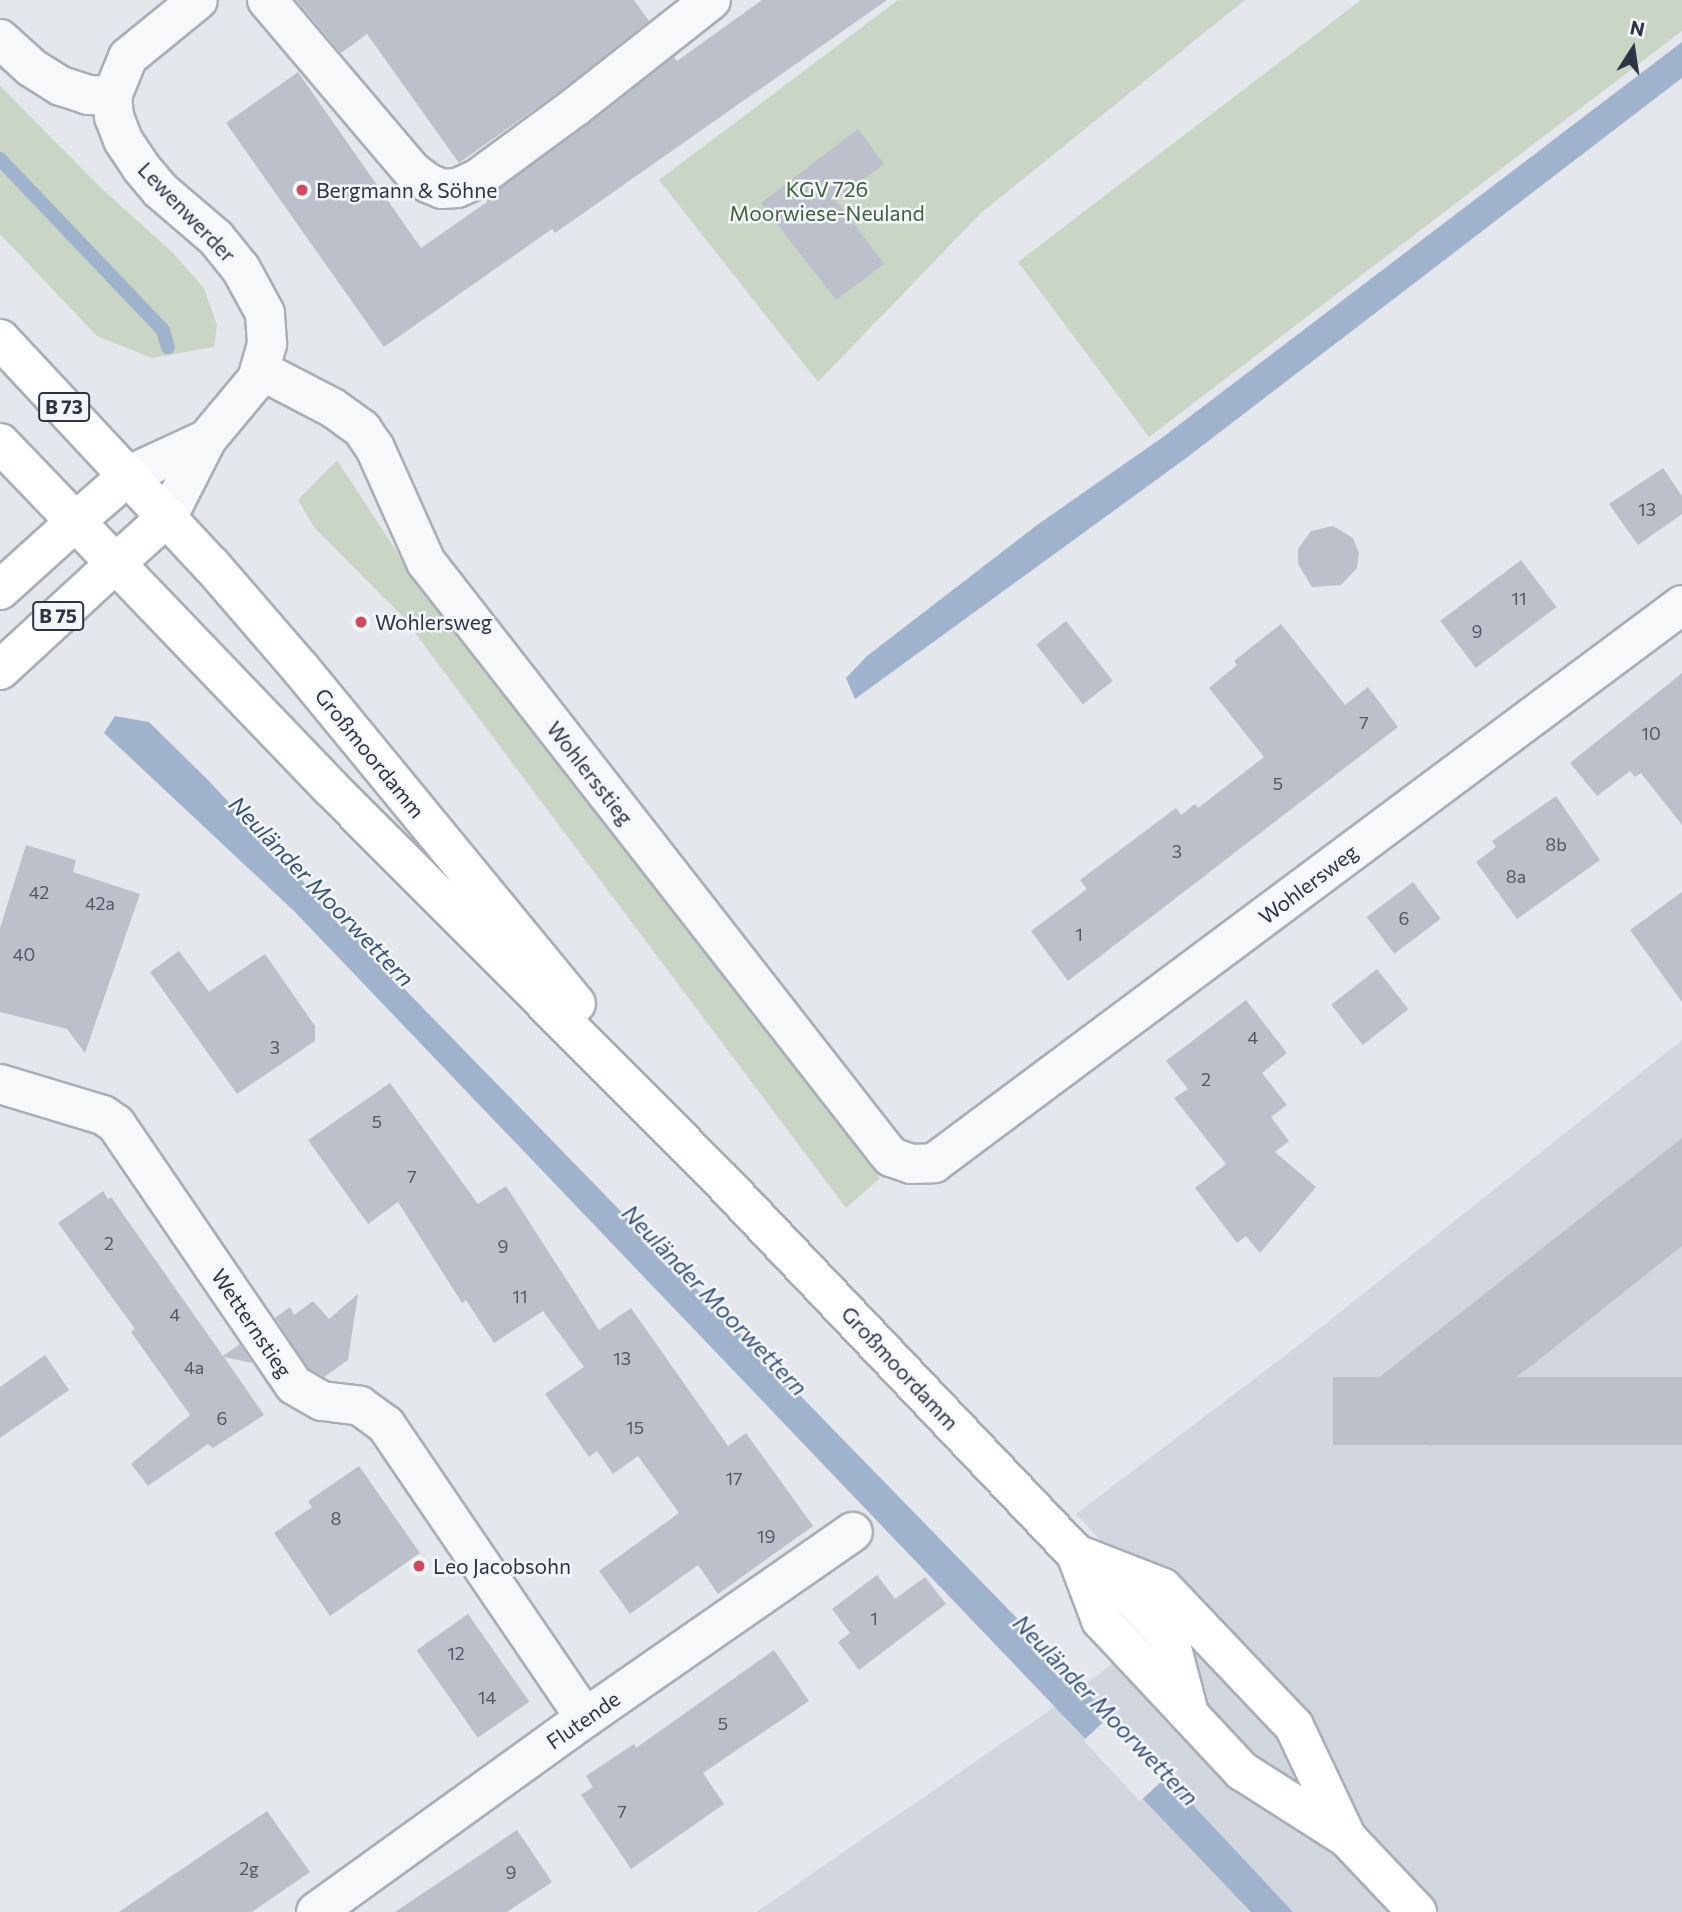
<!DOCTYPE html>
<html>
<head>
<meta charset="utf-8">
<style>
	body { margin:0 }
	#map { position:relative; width:1682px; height:1912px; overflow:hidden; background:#e4e7ec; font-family:Commissioner,sans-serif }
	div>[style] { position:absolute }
	.built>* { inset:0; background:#d2d6de }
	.green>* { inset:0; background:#c9d6c5 }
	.water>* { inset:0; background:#9fb4cc }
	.pier>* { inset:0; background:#e4e7ec; transform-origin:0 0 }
	.stream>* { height:14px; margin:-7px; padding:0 7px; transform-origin:7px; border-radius:7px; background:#9fb4cc }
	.building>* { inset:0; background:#bbc0ca; transform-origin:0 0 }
	.roads { filter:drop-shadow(2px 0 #a9aeb7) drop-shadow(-2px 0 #a9aeb7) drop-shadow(0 2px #a9aeb7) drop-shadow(0 -2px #a9aeb7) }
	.minor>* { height:38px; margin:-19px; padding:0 19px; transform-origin:19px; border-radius:19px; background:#f7f8fa }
	.major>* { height:38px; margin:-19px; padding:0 19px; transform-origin:19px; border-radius:19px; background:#fff }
	.highway>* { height:38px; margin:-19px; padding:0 19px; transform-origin:19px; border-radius:19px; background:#fff }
	.dots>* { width:19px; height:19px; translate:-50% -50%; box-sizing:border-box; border:4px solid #f4f6f9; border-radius:50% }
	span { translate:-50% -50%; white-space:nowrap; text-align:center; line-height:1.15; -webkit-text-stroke:5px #f4f6f9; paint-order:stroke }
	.number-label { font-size:18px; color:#4f5766 }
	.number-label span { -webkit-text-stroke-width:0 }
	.shield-label span { padding:2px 5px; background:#f4f6f9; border:2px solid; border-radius:5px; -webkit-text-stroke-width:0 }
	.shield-label { font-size:19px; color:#2b3445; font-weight:700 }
	.park-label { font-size:21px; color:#3f6138 }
	.poi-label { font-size:21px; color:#2b3445 }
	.left { translate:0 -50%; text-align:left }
	.street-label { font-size:21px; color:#2b3445 }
	.water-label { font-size:23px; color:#34527a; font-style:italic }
	.north { position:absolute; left:1598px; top:14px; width:70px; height:70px; -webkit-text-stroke:5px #f4f6f9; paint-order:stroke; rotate:12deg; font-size:19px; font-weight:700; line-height:28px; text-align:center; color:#2b3445 }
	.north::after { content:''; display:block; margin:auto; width:24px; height:32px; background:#2b3445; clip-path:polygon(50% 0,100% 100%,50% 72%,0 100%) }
</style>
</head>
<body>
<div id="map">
	<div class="built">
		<i style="clip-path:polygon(1682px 1040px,1682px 1912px,756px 1912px,1036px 1720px,1174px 1619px,1076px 1514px,1295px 1348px)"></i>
	</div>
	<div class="green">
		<i style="clip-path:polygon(898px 0,1245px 0,981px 213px,818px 382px,659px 180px)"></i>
		<i style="clip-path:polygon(1361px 0,1682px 0,1682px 31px,1149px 437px,1018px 262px)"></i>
		<i style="clip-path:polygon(0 86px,101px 188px,172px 252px,204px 288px,217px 325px,214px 347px,152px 358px,97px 336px,0 234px)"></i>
		<i style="clip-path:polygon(337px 460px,397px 552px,880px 1178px,846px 1208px,403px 617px,314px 527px,298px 500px)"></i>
	</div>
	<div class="water">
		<i style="clip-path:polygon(1682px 42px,1682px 78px,1185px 459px,855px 699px,846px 678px,867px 656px,1037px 525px,1163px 437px)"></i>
		<i style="clip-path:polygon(115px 716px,149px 722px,208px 780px,385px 969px,1045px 1647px,1293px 1912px,1251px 1912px,294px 911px,104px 733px)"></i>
	</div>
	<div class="pier">
		<i style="left:1112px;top:1714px;width:83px;height:39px;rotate:47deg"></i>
	</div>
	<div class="stream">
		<i style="left:0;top:159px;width:236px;rotate:46.4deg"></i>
		<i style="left:163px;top:330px;width:18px;rotate:74deg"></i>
	</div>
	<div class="building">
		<i style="clip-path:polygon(296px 0,634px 0,649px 21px,562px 90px,459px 163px,367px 34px,341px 53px)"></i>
		<i style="clip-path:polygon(762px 0,887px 0,555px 233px,552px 229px,384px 347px,226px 123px,298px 72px,421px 248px,487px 202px,485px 199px,674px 57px,677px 61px)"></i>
		<i style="clip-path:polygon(858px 129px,884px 164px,836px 200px,884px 264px,836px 300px,761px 203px)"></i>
		<i style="clip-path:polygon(1663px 468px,1682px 496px,1682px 514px,1638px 545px,1609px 504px)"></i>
		<i style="clip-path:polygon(1333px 526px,1353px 538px,1359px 553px,1357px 568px,1341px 585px,1312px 587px,1298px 564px,1298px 549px,1311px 531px)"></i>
		<i style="left:1521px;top:560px;width:59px;height:101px;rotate:53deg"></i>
		<i style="left:1066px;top:621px;width:76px;height:38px;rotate:52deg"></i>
		<i style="clip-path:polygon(1281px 624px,1345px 705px,1368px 687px,1398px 727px,1068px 981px,1031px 931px,1087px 889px,1080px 880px,1176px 808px,1181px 815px,1195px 804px,1198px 808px,1264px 757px,1209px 688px,1237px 665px,1234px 661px)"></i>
		<i style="clip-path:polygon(1682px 673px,1682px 825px,1641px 773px,1635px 777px,1630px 771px,1597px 796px,1570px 763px)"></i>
		<i style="clip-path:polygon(1556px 796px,1600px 860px,1517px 919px,1476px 862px,1496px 847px,1492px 841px)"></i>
		<i style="clip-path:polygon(26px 845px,76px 860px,73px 872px,140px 894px,85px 1053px,67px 1029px,0 1012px,0 928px)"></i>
		<i style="left:1413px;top:882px;width:46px;height:58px;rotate:53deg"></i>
		<i style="clip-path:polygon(1682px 892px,1682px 1002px,1630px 930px)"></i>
		<i style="clip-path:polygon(179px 951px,209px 992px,265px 954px,315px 1026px,315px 1041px,237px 1094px,150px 972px)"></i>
		<i style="left:1377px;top:969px;width:51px;height:58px;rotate:52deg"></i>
		<i style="clip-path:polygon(1246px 1000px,1287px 1053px,1262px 1073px,1287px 1105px,1271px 1117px,1289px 1141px,1275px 1152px,1316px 1187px,1260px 1253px,1246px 1236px,1237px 1243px,1195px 1188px,1226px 1164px,1174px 1098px,1188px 1089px,1166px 1061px)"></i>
		<i style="clip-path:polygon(390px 1083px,478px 1204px,506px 1186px,599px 1330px,631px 1308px,728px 1446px,746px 1433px,813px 1526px,718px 1594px,698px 1565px,630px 1614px,599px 1571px,679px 1513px,638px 1456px,613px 1474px,597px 1451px,589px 1457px,545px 1394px,584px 1367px,543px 1311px,494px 1343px,466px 1300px,462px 1303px,398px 1202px,368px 1224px,308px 1140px)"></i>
		<i style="clip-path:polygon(1682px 1138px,1682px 1246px,1430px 1446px,1377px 1379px)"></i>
		<i style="clip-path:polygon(103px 1191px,108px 1199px,111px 1197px,223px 1356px,240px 1344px,252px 1363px,224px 1357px,264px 1415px,213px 1448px,208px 1444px,148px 1486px,131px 1464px,190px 1415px,131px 1332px,135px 1329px,58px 1223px)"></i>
		<i style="clip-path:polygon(358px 1294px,348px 1360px,324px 1377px,309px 1369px,275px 1318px,290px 1307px,294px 1315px,313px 1301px,329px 1319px)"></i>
		<i style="clip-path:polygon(45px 1355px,69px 1390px,0 1438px,0 1387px)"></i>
		<i style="left:1682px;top:1377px;width:68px;height:349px;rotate:90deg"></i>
		<i style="clip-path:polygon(359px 1466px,420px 1553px,330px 1616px,274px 1533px,312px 1507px,308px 1501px)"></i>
		<i style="clip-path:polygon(877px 1575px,895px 1599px,925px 1577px,946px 1604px,859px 1670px,838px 1642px,850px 1633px,832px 1609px)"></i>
		<i style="left:468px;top:1614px;width:107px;height:63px;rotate:55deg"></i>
		<i style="clip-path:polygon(774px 1650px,809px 1701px,703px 1773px,724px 1804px,631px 1869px,581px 1795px,593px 1787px,586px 1776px,634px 1744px,636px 1748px)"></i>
		<i style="clip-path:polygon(267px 1811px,310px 1872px,252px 1912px,119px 1912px)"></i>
		<i style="clip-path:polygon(517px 1830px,552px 1882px,507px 1912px,395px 1912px)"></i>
	</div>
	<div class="roads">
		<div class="minor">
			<i style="left:267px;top:0;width:224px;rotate:49.7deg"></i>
			<i style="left:412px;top:171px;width:20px;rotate:37deg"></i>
			<i style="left:428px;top:183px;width:15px;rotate:23deg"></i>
			<i style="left:442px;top:189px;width:15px;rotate:-4deg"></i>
			<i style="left:457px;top:188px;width:22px;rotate:-24deg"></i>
			<i style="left:477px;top:179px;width:122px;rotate:-36.3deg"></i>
			<i style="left:575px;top:107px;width:173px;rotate:-38.2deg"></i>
			<i style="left:0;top:39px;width:43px;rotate:42.2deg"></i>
			<i style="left:32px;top:68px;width:34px;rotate:32deg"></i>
			<i style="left:61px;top:86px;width:28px;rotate:18deg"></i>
			<i style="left:88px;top:95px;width:24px;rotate:2deg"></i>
			<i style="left:260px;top:370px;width:82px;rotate:27.5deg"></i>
			<i style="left:333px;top:408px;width:36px;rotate:36deg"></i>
			<i style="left:362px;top:429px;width:23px;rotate:56deg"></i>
			<i style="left:375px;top:448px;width:125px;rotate:65.9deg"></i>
			<i style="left:426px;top:562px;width:747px;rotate:52.01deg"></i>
			<i style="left:886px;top:1151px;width:8px;rotate:50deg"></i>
			<i style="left:891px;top:1157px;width:21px;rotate:19deg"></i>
			<i style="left:911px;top:1164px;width:23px;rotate:-2deg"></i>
			<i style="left:934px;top:1163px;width:933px;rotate:-36.72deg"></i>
			<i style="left:129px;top:475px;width:86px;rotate:-24.8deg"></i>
			<i style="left:168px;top:516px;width:86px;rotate:-63.1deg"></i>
			<i style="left:207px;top:439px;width:78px;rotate:-50.2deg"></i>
			<i style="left:257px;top:379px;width:37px;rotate:-74deg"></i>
			<i style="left:267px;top:343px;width:30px;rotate:-94deg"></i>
			<i style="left:265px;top:313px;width:50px;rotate:-118.6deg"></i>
			<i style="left:241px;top:269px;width:40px;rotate:-129deg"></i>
			<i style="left:216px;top:238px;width:74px;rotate:-139.4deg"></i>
			<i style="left:160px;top:190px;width:30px;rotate:-130deg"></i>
			<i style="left:141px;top:167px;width:32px;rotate:-124deg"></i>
			<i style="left:123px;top:140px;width:25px;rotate:-111deg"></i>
			<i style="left:114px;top:117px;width:21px;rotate:-95deg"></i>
			<i style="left:112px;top:96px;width:42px;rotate:-67.7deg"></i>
			<i style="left:128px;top:57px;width:90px;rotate:-39.2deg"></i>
			<i style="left:0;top:1084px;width:108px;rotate:16.8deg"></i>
			<i style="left:103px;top:1115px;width:16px;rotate:35deg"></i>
			<i style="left:116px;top:1124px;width:316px;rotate:55.7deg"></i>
			<i style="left:294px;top:1385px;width:32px;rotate:30deg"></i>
			<i style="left:322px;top:1401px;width:38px;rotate:7deg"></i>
			<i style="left:360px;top:1406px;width:32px;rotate:36deg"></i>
			<i style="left:386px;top:1425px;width:354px;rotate:55.8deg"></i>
			<i style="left:316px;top:1912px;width:332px;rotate:-35.8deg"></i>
			<i style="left:585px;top:1718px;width:326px;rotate:-34.8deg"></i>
		</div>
		<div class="major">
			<i style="left:0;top:339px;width:311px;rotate:47deg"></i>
			<i style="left:212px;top:566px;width:136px;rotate:49.2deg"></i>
			<i style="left:301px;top:669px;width:433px;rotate:50.6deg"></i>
			<i style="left:0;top:443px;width:480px;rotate:46.2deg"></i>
			<i style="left:332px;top:789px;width:554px;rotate:45.15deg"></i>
			<i style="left:723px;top:1182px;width:513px;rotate:46.5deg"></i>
			<i style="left:1076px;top:1554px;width:71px;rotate:69.3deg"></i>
			<i style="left:1101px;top:1620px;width:207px;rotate:47deg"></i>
			<i style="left:1242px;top:1771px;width:125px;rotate:32.5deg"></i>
			<i style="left:1347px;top:1838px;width:102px;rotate:46.6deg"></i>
			<i style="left:76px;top:521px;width:70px;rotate:-41deg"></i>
			<i style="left:116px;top:563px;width:70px;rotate:-42.1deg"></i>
			<i style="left:1076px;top:1554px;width:93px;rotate:21.3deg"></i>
			<i style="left:1163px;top:1588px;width:190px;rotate:46.5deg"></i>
			<i style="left:1294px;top:1726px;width:124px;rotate:64.7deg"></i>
			<i style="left:1102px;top:1574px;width:34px;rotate:37deg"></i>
			<i style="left:1129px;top:1594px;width:59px;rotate:47.1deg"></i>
			<i style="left:1169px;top:1637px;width:75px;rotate:75.4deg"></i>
		</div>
		<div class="highway">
			<i style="left:0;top:590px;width:103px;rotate:-42.2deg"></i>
			<i style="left:0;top:670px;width:158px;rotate:-42.7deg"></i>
		</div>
	</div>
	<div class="dots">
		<i style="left:302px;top:190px;background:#d1495b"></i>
		<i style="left:361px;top:622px;background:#d1495b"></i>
		<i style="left:419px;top:1566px;background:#d1495b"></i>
	</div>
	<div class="number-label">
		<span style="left:1647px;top:509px">13</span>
		<span style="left:1519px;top:598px">11</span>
		<span style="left:1477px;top:631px">9</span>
		<span style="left:1364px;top:722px">7</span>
		<span style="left:1651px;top:733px">10</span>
		<span style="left:1278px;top:783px">5</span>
		<span style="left:1556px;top:844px">8b</span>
		<span style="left:1177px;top:851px">3</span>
		<span style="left:1516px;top:876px">8a</span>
		<span style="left:39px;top:892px">42</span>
		<span style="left:100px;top:903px">42a</span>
		<span style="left:1404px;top:918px">6</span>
		<span style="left:1079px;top:934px">1</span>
		<span style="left:24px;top:954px">40</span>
		<span style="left:1253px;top:1037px">4</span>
		<span style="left:275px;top:1047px">3</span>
		<span style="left:1206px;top:1079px">2</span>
		<span style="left:377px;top:1121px">5</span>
		<span style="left:412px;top:1176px">7</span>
		<span style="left:109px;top:1243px">2</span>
		<span style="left:503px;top:1246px">9</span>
		<span style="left:520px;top:1296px">11</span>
		<span style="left:175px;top:1314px">4</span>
		<span style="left:622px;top:1358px">13</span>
		<span style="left:194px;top:1367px">4a</span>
		<span style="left:222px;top:1418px">6</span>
		<span style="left:635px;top:1427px">15</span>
		<span style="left:734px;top:1478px">17</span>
		<span style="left:336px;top:1518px">8</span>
		<span style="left:766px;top:1536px">19</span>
		<span style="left:874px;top:1618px">1</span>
		<span style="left:456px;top:1653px">12</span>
		<span style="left:487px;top:1697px">14</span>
		<span style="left:723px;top:1723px">5</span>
		<span style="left:622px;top:1811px">7</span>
		<span style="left:249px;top:1868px">2g</span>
		<span style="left:511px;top:1872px">9</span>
	</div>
	<div class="shield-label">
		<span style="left:64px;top:407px">B 73</span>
		<span style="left:58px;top:616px">B 75</span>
	</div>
	<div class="park-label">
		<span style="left:827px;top:201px">KGV 726<br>Moorwiese-Neuland</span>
	</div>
	<div class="poi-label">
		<span class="left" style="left:316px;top:190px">Bergmann &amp; Söhne</span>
		<span class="left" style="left:375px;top:622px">Wohlersweg</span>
		<span class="left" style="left:433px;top:1566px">Leo Jacobsohn</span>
	</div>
	<div class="street-label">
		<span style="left:187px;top:212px;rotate:46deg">Lewenwerder</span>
		<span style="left:370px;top:753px;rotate:51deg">Großmoordamm</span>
		<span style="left:590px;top:773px;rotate:52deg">Wohlersstieg</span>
		<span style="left:1308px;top:884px;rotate:-37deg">Wohlersweg</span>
		<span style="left:252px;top:1323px;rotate:56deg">Wetternstieg</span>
		<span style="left:900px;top:1368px;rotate:47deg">Großmoordamm</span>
		<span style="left:583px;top:1720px;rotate:-35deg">Flutende</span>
	</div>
	<div class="water-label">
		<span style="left:322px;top:891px;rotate:46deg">Neuländer Moorwettern</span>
		<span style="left:715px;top:1300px;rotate:46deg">Neuländer Moorwettern</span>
		<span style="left:1106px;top:1710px;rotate:46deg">Neuländer Moorwettern</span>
	</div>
	<div class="north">N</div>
</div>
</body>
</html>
